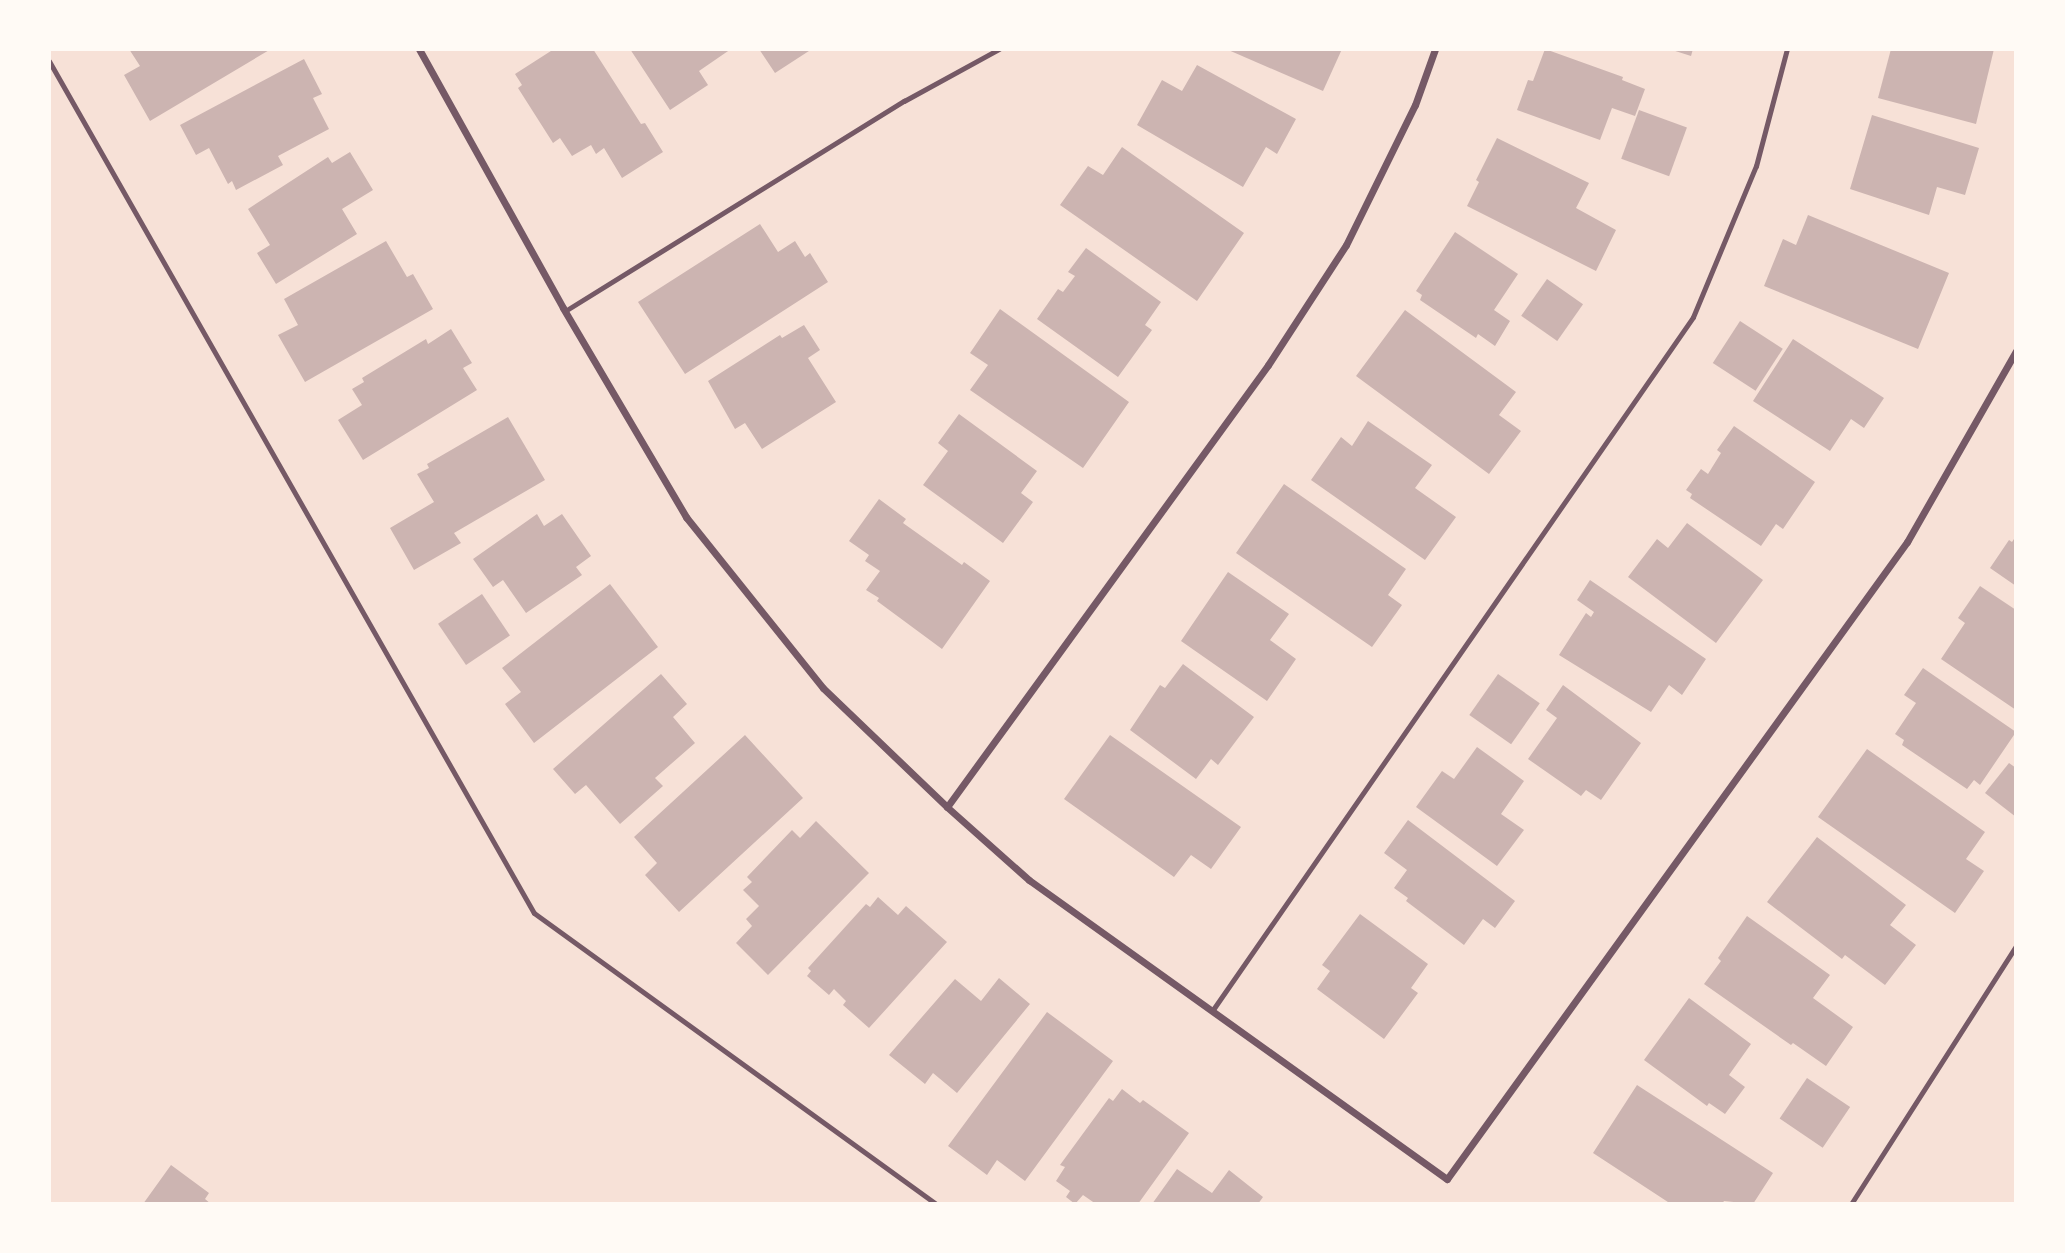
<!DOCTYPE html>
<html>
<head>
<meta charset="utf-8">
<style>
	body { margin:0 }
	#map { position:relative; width:2065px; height:1253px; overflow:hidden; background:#f7e1d7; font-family:Ubuntu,sans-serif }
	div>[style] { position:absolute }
	.building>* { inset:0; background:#ccb4b1; transform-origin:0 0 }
	.service>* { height:5px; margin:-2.5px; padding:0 2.5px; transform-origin:2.5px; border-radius:2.5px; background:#755966 }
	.minor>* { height:7px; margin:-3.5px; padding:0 3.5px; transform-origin:3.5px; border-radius:3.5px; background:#755966 }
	span { translate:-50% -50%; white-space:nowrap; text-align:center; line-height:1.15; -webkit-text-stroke:5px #fffaf5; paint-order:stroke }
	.frame { position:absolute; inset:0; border:51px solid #fffaf5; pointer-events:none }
</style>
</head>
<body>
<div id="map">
	<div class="building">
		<i style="clip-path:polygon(129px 49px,271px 49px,150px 121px,124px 75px,140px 66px)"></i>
		<i style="clip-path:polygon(554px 49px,593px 49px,641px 124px,645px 123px,663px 152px,622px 178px,604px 148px,596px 154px,591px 145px,572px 156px,560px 138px,553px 143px,518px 88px,522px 85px,515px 74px)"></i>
		<i style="clip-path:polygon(630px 49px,731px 49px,699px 71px,708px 85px,670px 110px)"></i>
		<i style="clip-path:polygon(759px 49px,812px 49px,775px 73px)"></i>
		<i style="clip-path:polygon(1226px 49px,1342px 49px,1323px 91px)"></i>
		<i style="clip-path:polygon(1545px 49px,1623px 77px,1622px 80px,1645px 89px,1635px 116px,1612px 108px,1600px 140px,1517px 110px,1528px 80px,1533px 81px)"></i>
		<i style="clip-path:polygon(1669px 49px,1693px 49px,1691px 56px)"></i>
		<i style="clip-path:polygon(1891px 49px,1994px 49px,1976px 124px,1878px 98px)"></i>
		<i style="clip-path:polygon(304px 59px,322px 94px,313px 98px,329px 129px,278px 156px,283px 165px,236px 190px,232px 181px,228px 184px,209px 148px,196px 155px,180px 125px)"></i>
		<i style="clip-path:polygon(1197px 65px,1296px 119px,1277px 154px,1266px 147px,1243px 187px,1137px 125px,1162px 80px,1182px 91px)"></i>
		<i style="left:1639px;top:110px;width:51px;height:52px;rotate:20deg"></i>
		<i style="clip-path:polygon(1872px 115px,1979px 148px,1965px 195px,1937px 187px,1929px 215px,1850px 189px)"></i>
		<i style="clip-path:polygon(1497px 138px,1589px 183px,1576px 208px,1616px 230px,1596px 271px,1467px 206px,1479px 182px,1476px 180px)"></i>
		<i style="clip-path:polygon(1122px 147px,1244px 233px,1197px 301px,1060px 205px,1088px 166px,1103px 175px)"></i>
		<i style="clip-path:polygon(350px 152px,373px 190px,342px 209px,357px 234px,276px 284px,257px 253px,270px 245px,248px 209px,328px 157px,332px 163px)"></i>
		<i style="clip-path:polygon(1808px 215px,1949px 273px,1918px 349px,1764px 286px,1783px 239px,1796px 245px)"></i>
		<i style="clip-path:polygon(760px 224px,778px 252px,795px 241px,805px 257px,810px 253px,828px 282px,685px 374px,638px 302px)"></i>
		<i style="clip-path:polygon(1455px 232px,1518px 274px,1494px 310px,1510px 321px,1495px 346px,1478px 334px,1476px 338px,1420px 300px,1422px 295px,1416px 291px)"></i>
		<i style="clip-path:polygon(386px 241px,407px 277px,413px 274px,433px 309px,305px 382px,278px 335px,298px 325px,284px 299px)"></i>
		<i style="clip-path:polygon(1086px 248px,1161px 302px,1145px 325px,1152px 330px,1118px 377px,1037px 319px,1058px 289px,1063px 292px,1075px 276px,1068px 272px)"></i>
		<i style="left:1547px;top:279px;width:44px;height:45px;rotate:35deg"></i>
		<i style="clip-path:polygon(1000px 309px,1129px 402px,1083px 468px,970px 390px,988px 365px,970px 353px)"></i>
		<i style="clip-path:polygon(1405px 310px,1516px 392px,1499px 415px,1521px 431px,1489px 474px,1356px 376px)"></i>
		<i style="left:1740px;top:321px;width:51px;height:50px;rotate:33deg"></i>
		<i style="clip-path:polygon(804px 325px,820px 350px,808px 358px,836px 402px,762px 449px,745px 423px,735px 429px,708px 381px,780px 335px,782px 338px)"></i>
		<i style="clip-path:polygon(451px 329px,472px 363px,463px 368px,477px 390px,363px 460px,338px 420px,362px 405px,352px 389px,364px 382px,362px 378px,426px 339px,428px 344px)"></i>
		<i style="clip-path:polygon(1793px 339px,1884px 398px,1864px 428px,1851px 419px,1830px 451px,1753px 401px)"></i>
		<i style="clip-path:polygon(959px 414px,1037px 471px,1021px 493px,1033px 502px,1003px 543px,923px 485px,948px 451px,938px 443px)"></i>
		<i style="clip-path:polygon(508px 417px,545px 480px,454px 533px,461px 543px,414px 570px,390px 528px,434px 502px,417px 474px,429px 468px,427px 464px)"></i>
		<i style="clip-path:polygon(1368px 421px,1432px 465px,1415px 488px,1456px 517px,1425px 560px,1311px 480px,1341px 437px,1352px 446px)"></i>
		<i style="clip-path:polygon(1734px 426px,1815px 482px,1783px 529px,1776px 524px,1761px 546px,1690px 498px,1692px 494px,1686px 490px,1701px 469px,1708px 474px,1721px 453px,1717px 450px)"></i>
		<i style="clip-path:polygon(1284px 484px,1406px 569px,1388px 595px,1402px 605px,1372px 647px,1236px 553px)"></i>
		<i style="clip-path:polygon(879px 499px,906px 519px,903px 523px,962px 565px,964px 562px,990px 581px,942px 649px,877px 601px,879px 598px,866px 590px,880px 571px,865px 561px,869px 555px,849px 541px)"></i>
		<i style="clip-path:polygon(537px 514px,544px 526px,562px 514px,591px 556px,576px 567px,582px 575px,526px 613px,503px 580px,493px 587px,473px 559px)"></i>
		<i style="clip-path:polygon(1687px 523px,1763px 580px,1716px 643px,1628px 577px,1657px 539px,1668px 548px)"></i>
		<i style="clip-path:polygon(2016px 536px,2016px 586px,1990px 568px,2009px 540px,2012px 542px)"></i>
		<i style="clip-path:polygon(1228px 572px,1289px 614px,1270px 640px,1296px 659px,1267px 701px,1181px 641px)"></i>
		<i style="clip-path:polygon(1590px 580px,1706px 659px,1682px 695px,1669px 685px,1651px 712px,1559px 655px,1586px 613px,1591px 617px,1594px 612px,1577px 600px)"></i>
		<i style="clip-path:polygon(610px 584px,658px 647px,534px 743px,505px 704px,521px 692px,502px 668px)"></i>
		<i style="clip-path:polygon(1980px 586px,2016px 610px,2016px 710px,1941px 659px,1965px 623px,1958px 618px)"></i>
		<i style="left:482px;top:594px;width:50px;height:53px;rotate:56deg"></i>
		<i style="clip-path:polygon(1183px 664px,1254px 717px,1218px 765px,1211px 759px,1196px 779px,1130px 730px,1160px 685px,1165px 688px)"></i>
		<i style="clip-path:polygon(1923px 668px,2016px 732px,1980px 785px,1974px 780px,1967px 789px,1902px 745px,1904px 740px,1895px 734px,1916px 703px,1904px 695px)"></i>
		<i style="clip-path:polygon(661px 674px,687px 704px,673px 717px,695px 743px,655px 778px,663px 786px,620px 824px,586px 785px,575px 794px,553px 769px)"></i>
		<i style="left:1498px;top:674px;width:51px;height:50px;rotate:35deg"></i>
		<i style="clip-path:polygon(1563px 685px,1641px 743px,1601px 800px,1586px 790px,1581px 796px,1528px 759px,1557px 718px,1546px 710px)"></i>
		<i style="clip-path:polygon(745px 735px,803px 798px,679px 912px,645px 875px,657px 863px,634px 837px)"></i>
		<i style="clip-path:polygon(1110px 735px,1241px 827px,1211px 869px,1191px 855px,1174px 877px,1064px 799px)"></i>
		<i style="clip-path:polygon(1477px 747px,1524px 781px,1501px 814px,1524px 830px,1497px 866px,1416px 807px,1442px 771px,1454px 779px)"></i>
		<i style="clip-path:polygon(1867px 749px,1985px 832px,1966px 859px,1984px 871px,1955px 913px,1818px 817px)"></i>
		<i style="clip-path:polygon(2009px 763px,2016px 768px,2016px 817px,1985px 793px)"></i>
		<i style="clip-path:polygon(1408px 820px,1515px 901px,1495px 928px,1483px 919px,1464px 945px,1406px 901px,1408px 898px,1394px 888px,1407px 870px,1384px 853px)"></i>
		<i style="clip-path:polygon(816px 821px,869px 873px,768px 975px,736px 943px,752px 926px,746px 919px,759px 906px,743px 890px,752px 882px,747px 877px,792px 830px,800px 838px)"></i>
		<i style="clip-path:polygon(1817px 837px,1906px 905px,1890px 925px,1916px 945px,1885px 985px,1845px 955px,1842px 959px,1767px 902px)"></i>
		<i style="clip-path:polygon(878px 897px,898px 915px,906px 906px,947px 942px,869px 1028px,843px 1005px,846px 1001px,834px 989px,829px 995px,807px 976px,811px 971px,808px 968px,866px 904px,870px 907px)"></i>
		<i style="clip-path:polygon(1360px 914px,1428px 964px,1411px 988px,1418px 993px,1384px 1039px,1317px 989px,1330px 971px,1322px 965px)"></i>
		<i style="clip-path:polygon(1747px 916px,1830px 975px,1813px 998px,1853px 1027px,1826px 1066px,1793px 1043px,1791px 1045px,1704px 984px,1721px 961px,1718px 958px)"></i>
		<i style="clip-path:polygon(999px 978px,1030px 1004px,957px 1093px,933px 1073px,925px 1084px,889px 1055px,955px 979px,981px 1001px)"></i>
		<i style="clip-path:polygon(1689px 998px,1751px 1044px,1729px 1075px,1745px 1087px,1725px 1114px,1709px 1103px,1707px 1106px,1644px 1060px)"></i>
		<i style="clip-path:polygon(1047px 1012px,1113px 1061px,1025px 1181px,997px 1160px,987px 1175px,948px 1146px)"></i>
		<i style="left:1807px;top:1078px;width:52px;height:49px;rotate:34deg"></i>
		<i style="clip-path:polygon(1637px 1085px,1773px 1173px,1753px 1204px,1724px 1201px,1722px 1204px,1671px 1204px,1593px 1153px)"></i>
		<i style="clip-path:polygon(1122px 1089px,1140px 1103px,1143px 1100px,1189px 1133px,1138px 1204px,1096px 1204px,1083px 1195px,1075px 1204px,1066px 1197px,1070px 1191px,1056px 1181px,1065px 1167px,1060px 1165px,1109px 1098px,1113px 1101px)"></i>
		<i style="clip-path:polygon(171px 1165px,209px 1193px,205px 1199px,211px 1204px,143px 1204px)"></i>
		<i style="clip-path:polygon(1177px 1169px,1212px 1193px,1229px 1170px,1263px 1197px,1258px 1204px,1152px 1204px)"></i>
	</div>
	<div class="service">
		<i style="left:49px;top:61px;width:980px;rotate:60.35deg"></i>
		<i style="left:534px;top:913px;width:496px;rotate:35.9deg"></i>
		<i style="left:565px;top:311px;width:399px;rotate:-31.8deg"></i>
		<i style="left:904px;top:101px;width:108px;rotate:-28.7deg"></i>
		<i style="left:1212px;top:1011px;width:844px;rotate:-55.27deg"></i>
		<i style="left:1693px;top:317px;width:164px;rotate:-67.4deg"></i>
		<i style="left:1756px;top:166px;width:121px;rotate:-75.2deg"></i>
		<i style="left:1851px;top:1204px;width:306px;rotate:-57.4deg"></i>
	</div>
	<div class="minor">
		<i style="left:419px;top:49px;width:296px;rotate:60.9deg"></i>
		<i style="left:563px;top:308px;width:243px;rotate:59.5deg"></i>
		<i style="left:686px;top:517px;width:219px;rotate:51.3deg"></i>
		<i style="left:823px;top:688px;width:172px;rotate:43.8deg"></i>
		<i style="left:947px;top:807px;width:110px;rotate:41.7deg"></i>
		<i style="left:1029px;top:880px;width:514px;rotate:35.58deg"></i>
		<i style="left:1447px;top:1179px;width:786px;rotate:-54.17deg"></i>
		<i style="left:1907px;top:542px;width:220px;rotate:-60.3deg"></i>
		<i style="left:947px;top:807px;width:546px;rotate:-54.01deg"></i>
		<i style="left:1268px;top:365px;width:143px;rotate:-57deg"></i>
		<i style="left:1346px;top:245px;width:156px;rotate:-63.8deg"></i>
		<i style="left:1415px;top:105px;width:59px;rotate:-70.3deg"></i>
	</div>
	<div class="frame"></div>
</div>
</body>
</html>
